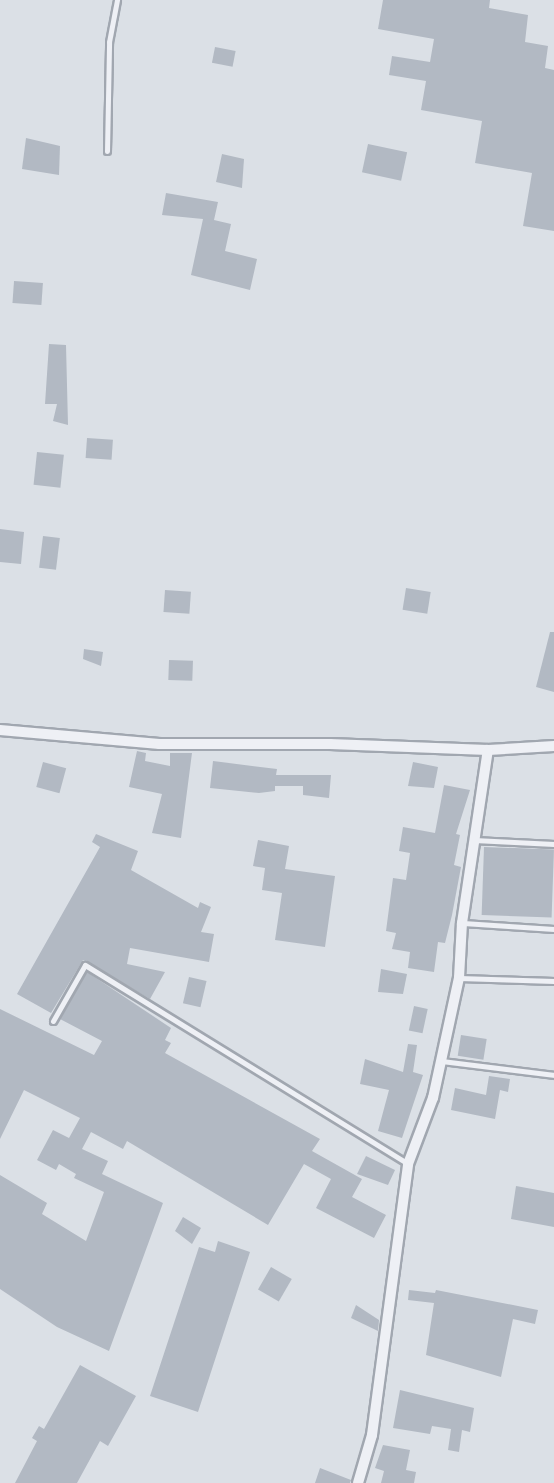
<!DOCTYPE html>
<html>
<head>
<meta charset="utf-8">
<style>
	body { margin:0 }
	#map { position:relative; width:554px; height:1483px; overflow:hidden; background:#dbe0e6; font-family:Montserrat,sans-serif }
	div>[style] { position:absolute }
	.building>* { inset:0; background:#b2b9c3; transform-origin:0 0 }
	.roads { filter:drop-shadow(2px 0 #a1a7b0) drop-shadow(-2px 0 #a1a7b0) drop-shadow(0 2px #a1a7b0) drop-shadow(0 -2px #a1a7b0) }
	.service>* { height:5px; margin:-2.5px; padding:0 2.5px; transform-origin:2.5px; border-radius:2.5px; background:#eef0f5 }
	.minor>* { height:10px; margin:-5px; padding:0 5px; transform-origin:5px; border-radius:5px; background:#eef0f5 }
	span { translate:-50% -50%; white-space:nowrap; text-align:center; line-height:1.15; -webkit-text-stroke:5px #eaeff4; paint-order:stroke }
</style>
</head>
<body>
<div id="map">
	<div class="building">
		<i style="clip-path:polygon(383px 0,490px 0,489px 8px,528px 15px,525px 42px,548px 46px,545px 68px,554px 70px,554px 231px,523px 226px,532px 173px,475px 163px,482px 121px,421px 110px,426px 81px,389px 75px,392px 56px,430px 62px,434px 39px,378px 29px)"></i>
		<i style="left:215px;top:47px;width:21px;height:16px;rotate:11deg"></i>
		<i style="clip-path:polygon(26px 138px,60px 146px,59px 175px,22px 169px)"></i>
		<i style="left:368px;top:144px;width:40px;height:29px;rotate:12deg"></i>
		<i style="clip-path:polygon(222px 154px,244px 159px,242px 188px,216px 182px)"></i>
		<i style="clip-path:polygon(166px 193px,218px 202px,214px 220px,231px 224px,225px 251px,257px 259px,250px 290px,191px 275px,203px 219px,162px 215px)"></i>
		<i style="left:14px;top:281px;width:29px;height:22px;rotate:4deg"></i>
		<i style="clip-path:polygon(49px 344px,66px 345px,68px 425px,53px 421px,57px 404px,45px 404px)"></i>
		<i style="left:87px;top:438px;width:26px;height:20px;rotate:4deg"></i>
		<i style="left:37px;top:452px;width:27px;height:33px;rotate:6deg"></i>
		<i style="clip-path:polygon(0 529px,24px 532px,21px 564px,0 562px)"></i>
		<i style="left:43px;top:536px;width:17px;height:32px;rotate:7deg"></i>
		<i style="left:406px;top:588px;width:25px;height:22px;rotate:9deg"></i>
		<i style="left:165px;top:590px;width:26px;height:22px;rotate:4deg"></i>
		<i style="clip-path:polygon(550px 632px,554px 632px,554px 692px,536px 687px)"></i>
		<i style="clip-path:polygon(84px 649px,103px 652px,101px 666px,83px 659px)"></i>
		<i style="left:169px;top:660px;width:24px;height:20px;rotate:2deg"></i>
		<i style="clip-path:polygon(137px 751px,146px 753px,145px 761px,170px 766px,170px 753px,192px 753px,181px 838px,152px 833px,162px 794px,129px 787px)"></i>
		<i style="clip-path:polygon(213px 761px,277px 769px,276px 775px,331px 775px,329px 798px,303px 795px,303px 786px,275px 786px,275px 791px,259px 793px,210px 788px)"></i>
		<i style="left:43px;top:762px;width:24px;height:26px;rotate:15deg"></i>
		<i style="clip-path:polygon(413px 762px,438px 767px,434px 788px,408px 786px)"></i>
		<i style="clip-path:polygon(444px 785px,470px 790px,456px 834px,460px 835px,454px 865px,461px 867px,452px 915px,445px 943px,438px 942px,434px 972px,408px 968px,410px 952px,392px 949px,396px 933px,386px 931px,393px 878px,406px 880px,410px 853px,399px 851px,403px 827px,435px 833px)"></i>
		<i style="clip-path:polygon(96px 834px,138px 851px,131px 870px,198px 908px,200px 902px,211px 907px,201px 932px,214px 934px,209px 962px,130px 948px,127px 964px,165px 972px,150px 999px,83px 960px,51px 1013px,17px 994px,100px 847px,92px 842px)"></i>
		<i style="clip-path:polygon(258px 840px,289px 846px,285px 869px,335px 876px,325px 947px,275px 940px,282px 893px,262px 890px,265px 868px,253px 866px)"></i>
		<i style="left:484px;top:847px;width:70px;height:68px;rotate:2deg"></i>
		<i style="clip-path:polygon(381px 969px,407px 974px,403px 994px,378px 992px)"></i>
		<i style="clip-path:polygon(87px 972px,171px 1028px,165px 1040px,171px 1043px,165px 1053px,320px 1139px,312px 1151px,362px 1179px,352px 1197px,386px 1215px,374px 1238px,316px 1208px,331px 1179px,304px 1164px,268px 1225px,127px 1141px,123px 1149px,91px 1132px,82px 1149px,108px 1161px,102px 1174px,163px 1203px,109px 1351px,57px 1327px,0 1289px,0 1175px,47px 1203px,42px 1214px,86px 1241px,104px 1192px,74px 1178px,76px 1174px,59px 1164px,56px 1170px,37px 1160px,53px 1130px,69px 1138px,80px 1118px,24px 1090px,0 1139px,0 1009px,94px 1055px,102px 1041px,60px 1019px)"></i>
		<i style="left:189px;top:977px;width:18px;height:27px;rotate:13deg"></i>
		<i style="left:414px;top:1006px;width:14px;height:25px;rotate:12deg"></i>
		<i style="left:461px;top:1035px;width:26px;height:21px;rotate:9deg"></i>
		<i style="clip-path:polygon(408px 1044px,417px 1045px,413px 1072px,423px 1075px,402px 1138px,378px 1131px,389px 1090px,360px 1084px,365px 1059px,403px 1072px)"></i>
		<i style="clip-path:polygon(489px 1076px,510px 1079px,508px 1092px,500px 1090px,495px 1119px,451px 1110px,455px 1088px,486px 1095px)"></i>
		<i style="clip-path:polygon(366px 1156px,395px 1170px,388px 1185px,357px 1174px)"></i>
		<i style="clip-path:polygon(516px 1186px,554px 1193px,554px 1227px,511px 1219px)"></i>
		<i style="clip-path:polygon(183px 1217px,201px 1228px,192px 1244px,175px 1231px)"></i>
		<i style="clip-path:polygon(218px 1241px,250px 1252px,198px 1412px,150px 1396px,199px 1247px,215px 1252px)"></i>
		<i style="left:271px;top:1267px;width:24px;height:26px;rotate:30deg"></i>
		<i style="clip-path:polygon(409px 1290px,435px 1293px,436px 1290px,538px 1310px,535px 1324px,513px 1319px,501px 1377px,426px 1355px,434px 1303px,408px 1300px)"></i>
		<i style="clip-path:polygon(356px 1305px,379px 1320px,378px 1331px,351px 1318px)"></i>
		<i style="clip-path:polygon(80px 1365px,136px 1396px,108px 1446px,100px 1441px,77px 1483px,15px 1483px,37px 1441px,32px 1438px,39px 1426px,44px 1429px)"></i>
		<i style="clip-path:polygon(400px 1390px,474px 1408px,470px 1432px,462px 1430px,459px 1452px,448px 1450px,451px 1429px,432px 1426px,430px 1434px,393px 1428px)"></i>
		<i style="clip-path:polygon(383px 1445px,410px 1450px,406px 1470px,416px 1472px,414px 1483px,381px 1483px,384px 1471px,375px 1468px)"></i>
		<i style="clip-path:polygon(320px 1468px,351px 1480px,350px 1483px,315px 1483px)"></i>
	</div>
	<div class="roads">
		<div class="service">
			<i style="left:107px;top:151px;width:109px;rotate:-88.9deg"></i>
			<i style="left:109px;top:42px;width:43px;rotate:-79.2deg"></i>
			<i style="left:474px;top:840px;width:80px;rotate:2.9deg"></i>
			<i style="left:463px;top:923px;width:91px;rotate:3.8deg"></i>
			<i style="left:459px;top:978px;width:95px;rotate:1.8deg"></i>
			<i style="left:53px;top:1021px;width:64px;rotate:-60.3deg"></i>
			<i style="left:85px;top:965px;width:379px;rotate:31.6deg"></i>
			<i style="left:442px;top:1061px;width:113px;rotate:7.1deg"></i>
		</div>
		<div class="minor">
			<i style="left:0;top:730px;width:160px;rotate:5deg"></i>
			<i style="left:159px;top:744px;width:171px"></i>
			<i style="left:330px;top:744px;width:158px;rotate:2.2deg"></i>
			<i style="left:488px;top:750px;width:66px;rotate:-3.5deg"></i>
			<i style="left:358px;top:1483px;width:50px;rotate:-73.7deg"></i>
			<i style="left:372px;top:1435px;width:273px;rotate:-82.4deg"></i>
			<i style="left:408px;top:1164px;width:71px;rotate:-69.3deg"></i>
			<i style="left:433px;top:1098px;width:123px;rotate:-77.8deg"></i>
			<i style="left:459px;top:978px;width:55px;rotate:-86.9deg"></i>
			<i style="left:462px;top:923px;width:175px;rotate:-81.5deg"></i>
		</div>
	</div>
</div>
</body>
</html>
